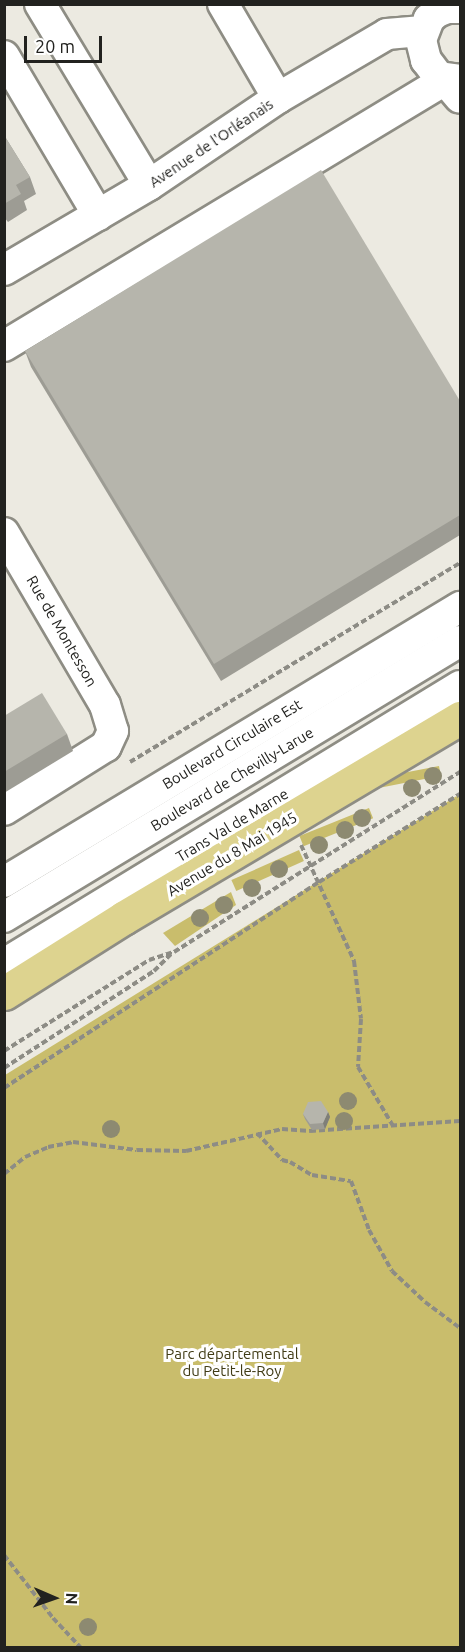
<!DOCTYPE html>
<html>
<head>
<meta charset="utf-8">
<style>
	body { margin:0 }
	#map { position:relative; width:465px; height:1652px; overflow:hidden; background:#eceae1; font-family:Ubuntu,sans-serif }
	div>[style] { position:absolute }
	.green>* { inset:0; background:#c9bd6c; transform-origin:0 0 }
	.path>* { height:4px; margin-top:-2px; transform-origin:0; background:repeating-linear-gradient(90deg,#8d8c85 0 6px,transparent 0 9px) }
	.roads { filter:drop-shadow(2px 0 #8e8d84) drop-shadow(-2px 0 #8e8d84) drop-shadow(0 2px #8e8d84) drop-shadow(0 -2px #8e8d84) }
	.minor>* { height:30px; margin:-15px; padding:0 15px; transform-origin:15px; border-radius:15px; background:#fff }
	.major>* { height:33px; margin:-16.5px; padding:0 16.5px; transform-origin:16.5px; border-radius:16.5px; background:#ddd38f }
	.trees>* { width:18px; height:18px; margin:-9px; border-radius:50%; background:#8d8a71 }
	.wall>* { inset:0; background:#9d9c94 }
	.shaded-wall>* { inset:0; background:#7f7f78 }
	.building>* { inset:0; background:#b6b5ac }
	span { translate:-50% -50%; white-space:nowrap; text-align:center; line-height:1.15; -webkit-text-stroke:6px #fff; paint-order:stroke }
	.street-label { font-size:15px; color:#22221f }
	.park-label { font-size:15px; color:#403b15 }
	.frame { position:absolute; inset:0; border:6px solid #22221f; pointer-events:none }
	.north { position:absolute; left:24px; top:1568px; width:60px; height:60px; -webkit-text-stroke:4px #fff; paint-order:stroke; rotate:92deg; font-size:16px; font-weight:700; line-height:24px; text-align:center; color:#22221f }
	.north::after { content:''; display:block; margin:auto; width:21px; height:27px; background:#22221f; clip-path:polygon(50% 0,100% 100%,50% 72%,0 100%) }
	.scale { position:absolute; left:24px; top:36px; width:78px; height:27px; box-sizing:border-box; border:3px solid #22221f; border-top:0; padding-left:8px; font-size:18px; line-height:21px; white-space:nowrap; color:#22221f; -webkit-text-stroke:4px #fff; paint-order:stroke }
</style>
</head>
<body>
<div id="map">
	<div class="green">
		<i style="left:439px;top:766px;width:10px;height:75px;rotate:79deg"></i>
		<i style="clip-path:polygon(460px 794px,460px 1647px,5px 1647px,5px 1075px)"></i>
		<i style="left:369px;top:808px;width:11px;height:75px;rotate:68deg"></i>
		<i style="left:299px;top:850px;width:12px;height:74px;rotate:66deg"></i>
		<i style="clip-path:polygon(231px 892px,236px 905px,175px 946px,163px 933px)"></i>
	</div>
	<div class="path">
		<i style="left:130px;top:762px;width:385px;rotate:-31.1deg"></i>
		<i style="left:301px;top:845px;width:128px;rotate:65.4deg"></i>
		<i style="left:354px;top:961px;width:58px;rotate:83.1deg"></i>
		<i style="left:361px;top:1019px;width:48px;rotate:93.6deg"></i>
		<i style="left:358px;top:1067px;width:69px;rotate:59.3deg"></i>
		<i style="left:4px;top:1051px;width:171px;rotate:-32.1deg"></i>
		<i style="left:149px;top:960px;width:26px;rotate:-18deg"></i>
		<i style="left:174px;top:952px;width:338px;rotate:-32.2deg"></i>
		<i style="left:4px;top:1068px;width:179px;rotate:-32.9deg"></i>
		<i style="left:154px;top:971px;width:25px;rotate:-45deg"></i>
		<i style="left:4px;top:1088px;width:376px;rotate:-33.2deg"></i>
		<i style="left:319px;top:882px;width:166px;rotate:-32deg"></i>
		<i style="left:257px;top:1133px;width:37px;rotate:47deg"></i>
		<i style="left:282px;top:1160px;width:8px;rotate:14deg"></i>
		<i style="left:290px;top:1162px;width:26px;rotate:31deg"></i>
		<i style="left:312px;top:1175px;width:39px;rotate:9deg"></i>
		<i style="left:351px;top:1181px;width:52px;rotate:69.8deg"></i>
		<i style="left:369px;top:1230px;width:47px;rotate:60.7deg"></i>
		<i style="left:392px;top:1271px;width:45px;rotate:43.2deg"></i>
		<i style="left:425px;top:1302px;width:44px;rotate:36.6deg"></i>
		<i style="left:4px;top:1174px;width:27px;rotate:-39deg"></i>
		<i style="left:25px;top:1157px;width:25px;rotate:-23deg"></i>
		<i style="left:48px;top:1147px;width:25px;rotate:-11deg"></i>
		<i style="left:73px;top:1142px;width:64px;rotate:7.1deg"></i>
		<i style="left:137px;top:1150px;width:49px;rotate:1.2deg"></i>
		<i style="left:186px;top:1151px;width:98px;rotate:-12.9deg"></i>
		<i style="left:282px;top:1129px;width:28px;rotate:4deg"></i>
		<i style="left:310px;top:1131px;width:150px;rotate:-3.8deg"></i>
		<i style="left:4px;top:1555px;width:80px;rotate:52.1deg"></i>
		<i style="left:53px;top:1618px;width:41px;rotate:47deg"></i>
	</div>
	<div class="roads">
		<div class="minor">
			<i style="left:40px;top:4px;width:211px;rotate:58.9deg"></i>
			<i style="left:223px;top:4px;width:109px;rotate:59.7deg"></i>
			<i style="left:460px;top:8px;width:13px;rotate:180deg"></i>
			<i style="left:447px;top:8px;width:11px;rotate:158deg"></i>
			<i style="left:437px;top:12px;width:11px;rotate:139deg"></i>
			<i style="left:429px;top:19px;width:22px;rotate:111deg"></i>
			<i style="left:421px;top:40px;width:21px;rotate:76deg"></i>
			<i style="left:426px;top:60px;width:21px;rotate:53deg"></i>
			<i style="left:439px;top:77px;width:21px;rotate:8deg"></i>
			<i style="left:4px;top:56px;width:185px;rotate:59.4deg"></i>
			<i style="left:4px;top:270px;width:168px;rotate:-30.4deg"></i>
			<i style="left:149px;top:185px;width:156px;rotate:-34deg"></i>
			<i style="left:278px;top:98px;width:126px;rotate:-30.4deg"></i>
			<i style="left:387px;top:34px;width:36px;rotate:-5deg"></i>
			<i style="left:4px;top:346px;width:515px;rotate:-31.1deg"></i>
			<i style="left:445px;top:80px;width:23px;rotate:50deg"></i>
			<i style="left:4px;top:533px;width:199px;rotate:59.6deg"></i>
			<i style="left:105px;top:705px;width:27px;rotate:73deg"></i>
			<i style="left:113px;top:731px;width:17px;rotate:115deg"></i>
			<i style="left:106px;top:746px;width:120px;rotate:147.9deg"></i>
			<i style="left:4px;top:882px;width:533px;rotate:-31.09deg"></i>
			<i style="left:4px;top:917px;width:533px;rotate:-31.18deg"></i>
			<i style="left:4px;top:964px;width:534px;rotate:-31.37deg"></i>
		</div>
		<div class="major">
			<i style="left:4px;top:993px;width:141px;rotate:-32.2deg"></i>
			<i style="left:123px;top:918px;width:392px;rotate:-30.7deg"></i>
		</div>
	</div>
	<div class="trees">
		<i style="left:433px;top:776px"></i>
		<i style="left:412px;top:788px"></i>
		<i style="left:362px;top:818px"></i>
		<i style="left:345px;top:830px"></i>
		<i style="left:319px;top:845px"></i>
		<i style="left:279px;top:869px"></i>
		<i style="left:252px;top:888px"></i>
		<i style="left:224px;top:905px"></i>
		<i style="left:200px;top:918px"></i>
		<i style="left:348px;top:1101px"></i>
		<i style="left:344px;top:1121px"></i>
		<i style="left:111px;top:1129px"></i>
		<i style="left:88px;top:1627px"></i>
	</div>
	<div class="wall">
		<i style="clip-path:polygon(4px 135px,30px 177px,36px 194px,24px 201px,27px 210px,8px 222px,4px 217px)"></i>
		<i style="clip-path:polygon(25px 351px,460px 401px,460px 535px,221px 681px,31px 367px)"></i>
		<i style="clip-path:polygon(4px 716px,67px 734px,73px 751px,4px 793px)"></i>
		<i style="clip-path:polygon(328px 1112px,330px 1117px,325px 1129px,312px 1130px,305px 1119px,303px 1114px)"></i>
	</div>
	<div class="shaded-wall">
		<i style="clip-path:polygon(328px 1112px,330px 1117px,325px 1129px,323px 1123px)"></i>
	</div>
	<div class="building">
		<i style="clip-path:polygon(4px 135px,30px 177px,16px 185px,21px 194px,4px 204px)"></i>
		<i style="clip-path:polygon(321px 170px,460px 401px,460px 515px,214px 664px,25px 351px)"></i>
		<i style="clip-path:polygon(42px 693px,67px 734px,4px 772px,4px 716px)"></i>
		<i style="clip-path:polygon(321px 1101px,328px 1112px,323px 1123px,310px 1124px,303px 1114px,308px 1102px)"></i>
	</div>
	<div class="street-label">
		<span style="left:211px;top:143px;rotate:-34deg">Avenue de l'Orléanais</span>
		<span style="left:62px;top:631px;rotate:60deg">Rue de Montesson</span>
		<span style="left:232px;top:744px;rotate:-31deg">Boulevard Circulaire Est</span>
		<span style="left:232px;top:779px;rotate:-31deg">Boulevard de Chevilly-Larue</span>
		<span style="left:232px;top:825px;rotate:-31deg">Trans Val de Marne</span>
		<span style="left:232px;top:854px;rotate:-31deg">Avenue du 8 Mai 1945</span>
	</div>
	<div class="park-label">
		<span style="left:232px;top:1362px">Parc départemental<br>du Petit-le-Roy</span>
	</div>
	<div class="frame"></div>
	<div class="north">N</div>
	<div class="scale">20 m</div>
</div>
</body>
</html>
